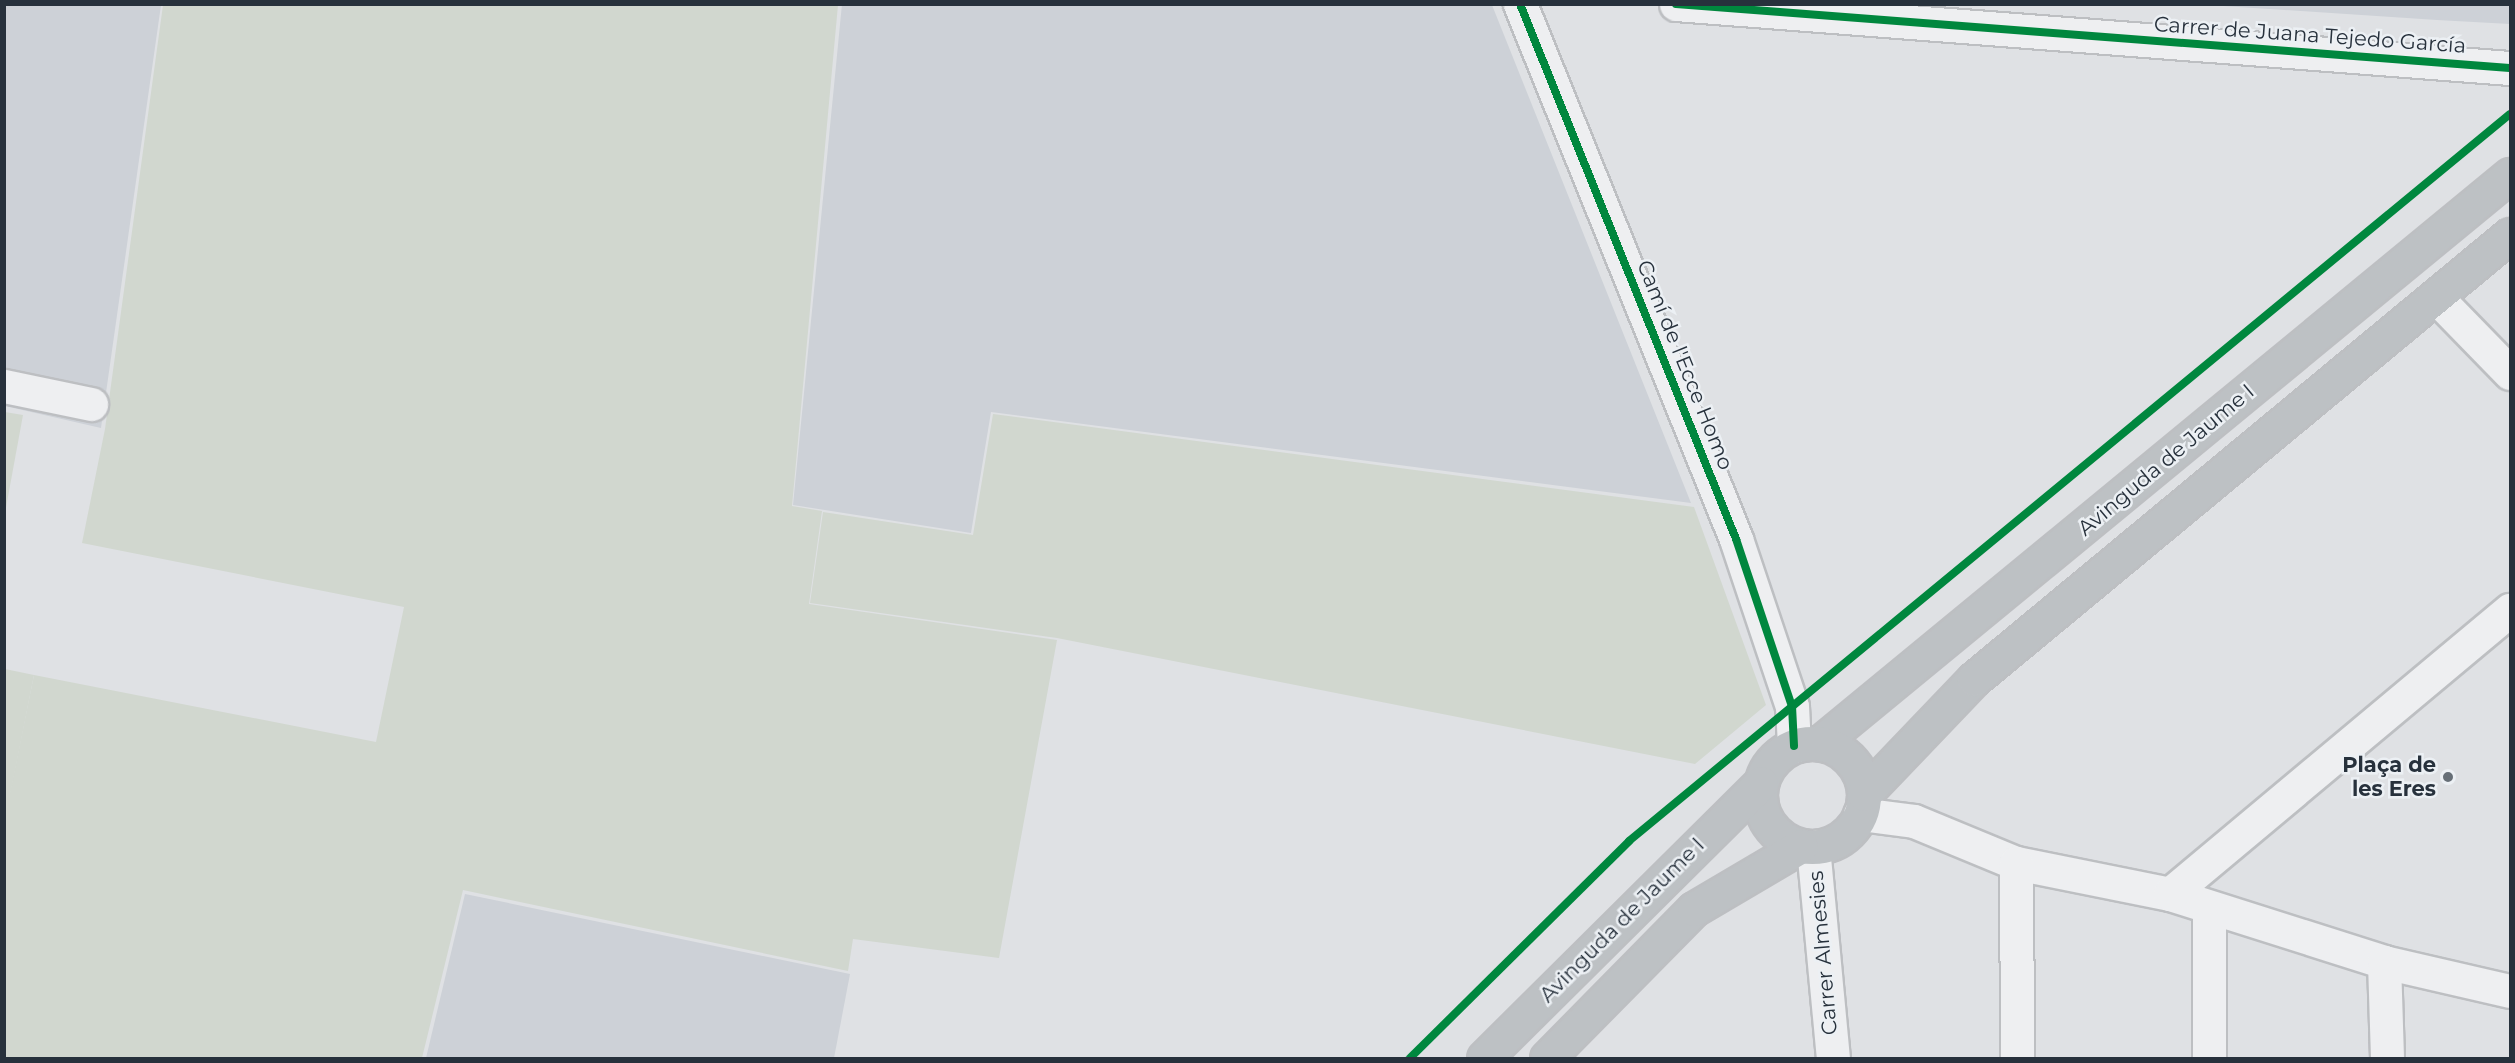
<!DOCTYPE html>
<html>
<head>
<meta charset="utf-8">
<style>
	body { margin:0 }
	#map { position:relative; width:2515px; height:1063px; overflow:hidden; background:#dfe1e4; font-family:Montserrat,sans-serif }
	div>[style] { position:absolute }
	.built>* { inset:0; background:#cdd1d7 }
	.green>* { inset:0; background:#d1d7cf }
	.roads { filter:drop-shadow(2px 0 #bdbfc2) drop-shadow(-2px 0 #bdbfc2) drop-shadow(0 2px #bdbfc2) drop-shadow(0 -2px #bdbfc2) }
	.minor>* { height:33px; margin:-16.5px; padding:0 16.5px; transform-origin:16.5px; border-radius:16.5px; background:#eeeff1 }
	.secondary>* { height:33px; margin:-16.5px; padding:0 16.5px; transform-origin:16.5px; border-radius:16.5px; background:#bdc1c4 }
	.secondary>.ring { margin:-16.5px; padding:0; box-sizing:content-box; background:none; border:33px solid #bdc1c4; border-radius:50% }
	.cycleway>* { height:8px; margin:-4px; padding:0 4px; transform-origin:4px; border-radius:4px; background:#00873e }
	.dots>* { width:16px; height:16px; translate:-50% -50%; box-sizing:border-box; border:3px solid #ecf0f4; border-radius:50% }
	span { translate:-50% -50%; white-space:nowrap; text-align:center; line-height:1.15; -webkit-text-stroke:5px #ecf0f4; paint-order:stroke }
	.street-label { font-size:21px; color:#27313c }
	.poi-label { font-size:21px; color:#27313c; font-weight:700 }
	.right { translate:-100% -50%; text-align:right }
	.frame { position:absolute; inset:0; border:6px solid #27313c; pointer-events:none }
</style>
</head>
<body>
<div id="map">
	<div class="built">
		<i style="clip-path:polygon(842px 4px,1492px 5px,1691px 503px,991px 412px,971px 533px,793px 505px)"></i>
		<i style="clip-path:polygon(5px 5px,161px 5px,101px 428px,5px 406px)"></i>
		<i style="clip-path:polygon(2208px 5px,2510px 5px,2510px 24px,2437px 20px)"></i>
		<i style="clip-path:polygon(465px 894px,850px 974px,834px 1058px,426px 1058px)"></i>
	</div>
	<div class="green">
		<i style="clip-path:polygon(163px 5px,838px 5px,792px 506px,822px 511px,809px 604px,1057px 640px,999px 958px,853px 939px,848px 971px,463px 890px,422px 1058px,5px 1058px,4px 823px,34px 675px,376px 742px,404px 607px,82px 543px,105px 429px)"></i>
		<i style="clip-path:polygon(5px 412px,23px 415px,5px 513px,4px 412px)"></i>
		<i style="clip-path:polygon(993px 414px,1694px 507px,1766px 705px,1695px 764px,1057px 638px,810px 603px,823px 512px,973px 535px)"></i>
		<i style="clip-path:polygon(5px 669px,34px 675px,5px 821px,4px 820px)"></i>
	</div>
	<div class="roads">
		<div class="minor">
			<i style="left:1520px;top:4px;width:577px;rotate:68.01deg"></i>
			<i style="left:1736px;top:539px;width:176px;rotate:71.5deg"></i>
			<i style="left:1792px;top:706px;width:40px;rotate:87.1deg"></i>
			<i style="left:1676px;top:4px;width:836px;rotate:4.39deg"></i>
			<i style="left:2436px;top:297px;width:106px;rotate:45.8deg"></i>
			<i style="left:4px;top:386px;width:89px;rotate:11.7deg"></i>
			<i style="left:1860px;top:814px;width:54px;rotate:7.4deg"></i>
			<i style="left:1914px;top:821px;width:110px;rotate:22.4deg"></i>
			<i style="left:2016px;top:863px;width:157px;rotate:11.4deg"></i>
			<i style="left:2170px;top:894px;width:225px;rotate:17.6deg"></i>
			<i style="left:2384px;top:962px;width:129px;rotate:13deg"></i>
			<i style="left:1813px;top:847px;width:212px;rotate:84.6deg"></i>
			<i style="left:2016px;top:863px;width:195px;rotate:89.7deg"></i>
			<i style="left:2170px;top:894px;width:443px;rotate:-39.9deg"></i>
			<i style="left:2384px;top:962px;width:96px;rotate:88.2deg"></i>
			<i style="left:2209px;top:1058px;width:150px;rotate:-90deg"></i>
		</div>
		<div class="secondary">
			<i style="left:1820px;top:743px;width:894px;rotate:-39.46deg"></i>
			<i class="ring" style="left:1760px;top:743px;width:71px;height:71px"></i>
			<i style="left:1864px;top:794px;width:159px;rotate:-46.3deg"></i>
			<i style="left:1974px;top:679px;width:696px;rotate:-39.64deg"></i>
			<i style="left:1484px;top:1058px;width:390px;rotate:-44.8deg"></i>
			<i style="left:1547px;top:1058px;width:209px;rotate:-45.4deg"></i>
			<i style="left:1694px;top:909px;width:124px;rotate:-30.5deg"></i>
		</div>
	</div>
	<div class="cycleway">
		<i style="left:1520px;top:4px;width:577px;rotate:68.01deg"></i>
		<i style="left:1736px;top:539px;width:176px;rotate:71.5deg"></i>
		<i style="left:1792px;top:706px;width:40px;rotate:87.1deg"></i>
		<i style="left:1676px;top:4px;width:836px;rotate:4.39deg"></i>
		<i style="left:1410px;top:1058px;width:308px;rotate:-44.7deg"></i>
		<i style="left:1629px;top:841px;width:1142px;rotate:-39.53deg"></i>
	</div>
	<div class="dots">
		<i style="left:2448px;top:777px;background:#676f77"></i>
	</div>
	<div class="street-label">
		<span style="left:2310px;top:35px;rotate:4deg">Carrer de Juana Tejedo García</span>
		<span style="left:1685px;top:365px;rotate:68deg">Camí de l'Ecce Homo</span>
		<span style="left:2166px;top:460px;rotate:-40deg">Avinguda de Jaume I</span>
		<span style="left:1622px;top:920px;rotate:-45deg">Avinguda de Jaume I</span>
		<span style="left:1823px;top:953px;rotate:-95deg">Carrer Almesies</span>
	</div>
	<div class="poi-label">
		<span class="right" style="left:2436px;top:777px">Plaça de<br>les Eres</span>
	</div>
	<div class="frame"></div>
</div>
</body>
</html>
